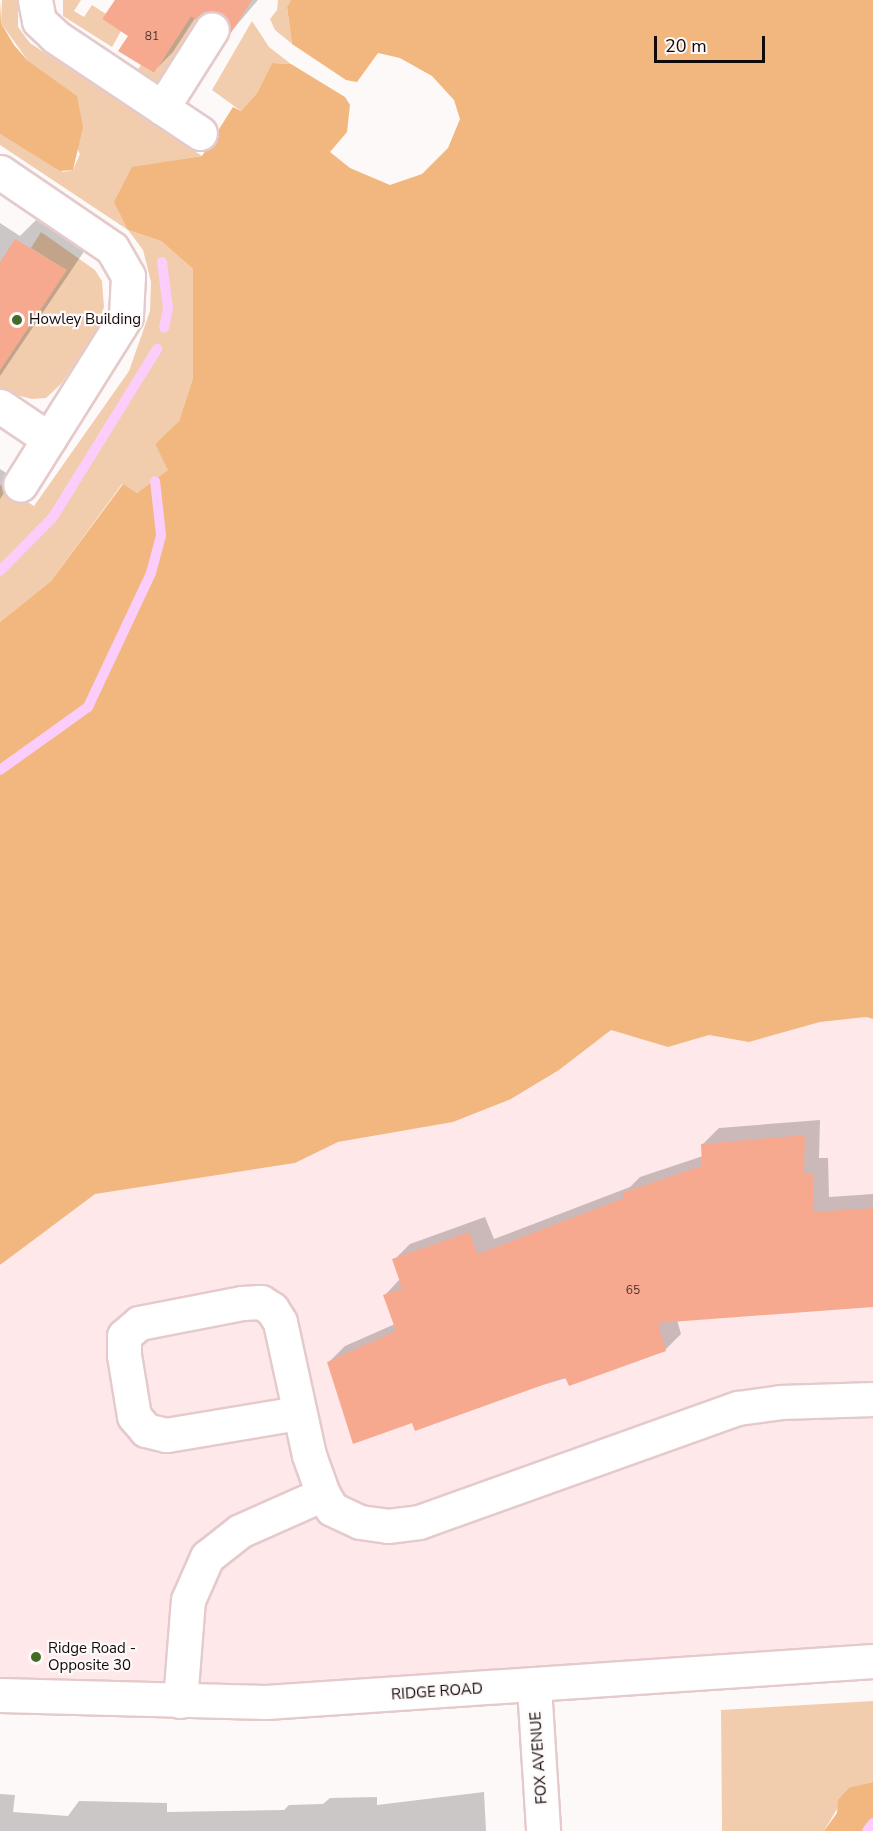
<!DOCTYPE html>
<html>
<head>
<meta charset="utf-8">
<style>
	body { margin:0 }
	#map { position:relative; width:873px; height:1831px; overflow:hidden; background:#fef9f9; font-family:"Nunito Sans",sans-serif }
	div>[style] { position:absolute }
	.built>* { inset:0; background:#fee8e9 }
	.green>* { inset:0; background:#f2cdad }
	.forest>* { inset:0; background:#f2b67f }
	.shadow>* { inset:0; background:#0003 }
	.stream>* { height:10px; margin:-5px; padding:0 5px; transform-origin:5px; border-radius:5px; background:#fbcdfa }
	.building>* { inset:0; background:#f7a990 }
	.roads { filter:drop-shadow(2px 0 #e5cacb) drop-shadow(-2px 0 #e5cacb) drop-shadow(0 2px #e5cacb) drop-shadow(0 -2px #e5cacb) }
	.minor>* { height:33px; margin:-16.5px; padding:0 16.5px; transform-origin:16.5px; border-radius:16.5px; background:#fff }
	.dots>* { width:16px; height:16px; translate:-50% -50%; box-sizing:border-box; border:3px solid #fef9f9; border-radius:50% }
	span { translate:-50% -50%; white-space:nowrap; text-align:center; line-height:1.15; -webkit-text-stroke:4.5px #fef9f9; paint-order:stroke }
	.number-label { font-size:12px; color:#4b312b }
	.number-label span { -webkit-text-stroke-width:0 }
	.poi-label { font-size:15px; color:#120909 }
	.left { translate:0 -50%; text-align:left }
	.street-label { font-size:15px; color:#120909 }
	.scale { position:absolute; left:654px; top:36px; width:111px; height:27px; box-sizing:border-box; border:3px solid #120909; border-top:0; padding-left:8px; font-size:18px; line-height:21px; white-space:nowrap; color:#120909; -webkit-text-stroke:4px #fef9f9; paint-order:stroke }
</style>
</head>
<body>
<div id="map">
	<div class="built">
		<i style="clip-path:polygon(866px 1017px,873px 1019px,873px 1661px,721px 1672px,0 1695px,0 1266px,16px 1252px,95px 1193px,295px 1163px,338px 1142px,453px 1122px,511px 1099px,559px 1070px,611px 1030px,668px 1047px,709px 1035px,749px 1042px,820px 1022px)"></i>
	</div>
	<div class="green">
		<i style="clip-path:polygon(2px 0,18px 0,18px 27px,30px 43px,202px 156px,172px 161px,128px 230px,161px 241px,193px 269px,193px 378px,179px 421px,155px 444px,169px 470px,137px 493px,122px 484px,51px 581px,0 622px,0 485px,34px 506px,129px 371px,150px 311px,151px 282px,143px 250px,128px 230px,0 145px,0 134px,63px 172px,73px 170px,80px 154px,28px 61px,1px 23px)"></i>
		<i style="clip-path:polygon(63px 0,81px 0,74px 11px,84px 17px,92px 5px,106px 14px,102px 19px,121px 31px,112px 47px,63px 16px)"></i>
		<i style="clip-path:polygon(278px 0,291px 0,287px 7px,292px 44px,275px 30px,270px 19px,277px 10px)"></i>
		<i style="clip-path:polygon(191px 16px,199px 21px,162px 80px,154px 85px,135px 74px,141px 65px,154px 73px)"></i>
		<i style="clip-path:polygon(252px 21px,269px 47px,291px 64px,272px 63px,257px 93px,241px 111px,212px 90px)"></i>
		<i style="clip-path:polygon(41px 232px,95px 270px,102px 281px,104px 307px,95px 333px,61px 384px,46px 398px,32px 399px,0 391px,0 370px,66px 270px,31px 248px)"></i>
		<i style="clip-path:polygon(873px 1701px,873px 1782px,850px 1787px,824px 1831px,722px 1831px,721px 1710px)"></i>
	</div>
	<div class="forest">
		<i style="clip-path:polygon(0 0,1px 23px,14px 45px,28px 61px,77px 96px,83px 127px,73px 170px,60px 171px,0 134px)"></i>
		<i style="clip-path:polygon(291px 0,873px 0,873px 1019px,866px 1017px,820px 1022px,749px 1042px,709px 1035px,668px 1047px,611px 1030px,559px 1070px,511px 1099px,453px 1122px,338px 1142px,295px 1163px,95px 1194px,0 1265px,0 622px,51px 581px,123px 484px,137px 493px,168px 470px,155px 444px,179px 421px,193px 378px,193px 269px,161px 241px,128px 230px,114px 202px,132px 167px,202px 156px,233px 107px,241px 111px,257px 93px,272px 63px,291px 64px,345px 97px,350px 105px,347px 132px,330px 152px,350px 168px,390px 185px,422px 174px,448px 148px,460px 119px,454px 100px,432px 76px,400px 58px,378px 53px,357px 82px,346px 80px,292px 44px,287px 7px)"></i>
		<i style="clip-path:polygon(873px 1782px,873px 1831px,824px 1831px,837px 1813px,838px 1800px,850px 1787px)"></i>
	</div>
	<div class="shadow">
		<i style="clip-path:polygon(116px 0,258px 0,230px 33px,230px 19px,212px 9px,195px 18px,173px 52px,153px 72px,130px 35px)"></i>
		<i style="clip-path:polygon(36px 220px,85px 250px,0 376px,0 223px,20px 236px)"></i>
		<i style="clip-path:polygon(0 469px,14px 478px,0 499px)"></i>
		<i style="clip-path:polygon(820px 1120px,819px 1158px,828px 1158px,829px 1197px,873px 1194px,873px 1306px,677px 1320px,681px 1334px,665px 1350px,413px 1422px,329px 1362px,345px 1346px,395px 1324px,385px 1295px,400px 1279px,394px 1260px,410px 1244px,485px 1217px,494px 1239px,630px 1187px,640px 1177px,703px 1156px,703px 1144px,719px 1128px)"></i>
		<i style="clip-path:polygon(484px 1792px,486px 1831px,0 1831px,0 1794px,15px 1795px,13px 1812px,68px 1816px,79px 1801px,167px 1803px,167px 1812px,284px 1810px,289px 1805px,323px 1804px,330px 1798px,377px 1797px,377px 1805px)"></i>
	</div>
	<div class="stream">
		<i style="left:162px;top:262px;width:46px;rotate:82.6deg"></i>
		<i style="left:168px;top:308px;width:20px;rotate:101deg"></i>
		<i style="left:0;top:571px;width:76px;rotate:-45.5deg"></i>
		<i style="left:53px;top:517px;width:198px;rotate:-58.2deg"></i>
		<i style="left:0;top:770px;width:108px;rotate:-35.6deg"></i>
		<i style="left:88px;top:707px;width:148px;rotate:-64.8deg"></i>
		<i style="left:151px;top:573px;width:39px;rotate:-75deg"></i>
		<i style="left:161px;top:535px;width:54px;rotate:-96.3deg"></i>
		<i style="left:867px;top:1831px;width:10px;rotate:-53deg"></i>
	</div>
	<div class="building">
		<i style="clip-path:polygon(115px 0,252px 0,229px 36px,229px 21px,221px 13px,204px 12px,196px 20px,191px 16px,154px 73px,118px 51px,128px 36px,102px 19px)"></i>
		<i style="clip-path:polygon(15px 239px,67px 270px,0 370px,0 262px)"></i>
		<i style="clip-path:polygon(805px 1135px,804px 1173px,813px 1174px,814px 1212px,873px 1208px,873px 1307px,658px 1323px,666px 1351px,569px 1386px,565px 1377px,415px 1431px,412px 1423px,353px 1444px,327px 1362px,396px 1331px,383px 1295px,402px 1288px,392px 1259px,469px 1232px,478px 1254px,624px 1198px,622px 1193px,702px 1166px,701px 1144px)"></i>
	</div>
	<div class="roads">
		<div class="minor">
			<i style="left:35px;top:0;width:21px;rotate:79deg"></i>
			<i style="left:39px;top:21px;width:23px;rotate:43deg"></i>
			<i style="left:56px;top:37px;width:173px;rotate:33.7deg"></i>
			<i style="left:162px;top:108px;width:93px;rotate:-57.7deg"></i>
			<i style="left:0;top:172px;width:135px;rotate:34.2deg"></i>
			<i style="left:112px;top:248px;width:32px;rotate:60deg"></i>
			<i style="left:128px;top:276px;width:40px;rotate:92.9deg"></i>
			<i style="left:126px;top:316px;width:199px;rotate:122.1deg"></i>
			<i style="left:0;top:406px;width:59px;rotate:34deg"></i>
			<i style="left:298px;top:1413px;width:134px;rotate:170.5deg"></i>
			<i style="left:166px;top:1435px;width:21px;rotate:-166deg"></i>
			<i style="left:146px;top:1430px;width:18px;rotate:-131deg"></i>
			<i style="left:134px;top:1416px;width:62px;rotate:-99.3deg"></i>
			<i style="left:124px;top:1355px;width:19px;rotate:-90deg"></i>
			<i style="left:124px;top:1336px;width:20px;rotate:-41deg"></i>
			<i style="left:139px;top:1323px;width:105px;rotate:-11deg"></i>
			<i style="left:242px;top:1303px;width:19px;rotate:-3deg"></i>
			<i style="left:261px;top:1302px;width:13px;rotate:32deg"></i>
			<i style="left:272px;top:1309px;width:15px;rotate:58deg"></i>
			<i style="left:280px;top:1322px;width:136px;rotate:77.7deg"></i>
			<i style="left:309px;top:1455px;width:41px;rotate:70.3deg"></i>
			<i style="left:534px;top:1686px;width:145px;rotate:86.4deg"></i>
			<i style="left:0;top:1695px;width:266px;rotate:1.5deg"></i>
			<i style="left:266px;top:1702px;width:608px;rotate:-3.86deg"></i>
			<i style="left:180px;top:1701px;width:101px;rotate:-85.5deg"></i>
			<i style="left:188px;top:1600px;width:47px;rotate:-66.2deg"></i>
			<i style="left:207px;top:1557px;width:42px;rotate:-38.2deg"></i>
			<i style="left:240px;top:1531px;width:91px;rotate:-24deg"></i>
			<i style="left:323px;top:1494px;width:17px;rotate:59deg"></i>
			<i style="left:332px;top:1509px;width:31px;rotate:25deg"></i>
			<i style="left:360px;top:1522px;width:28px;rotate:8deg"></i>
			<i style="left:388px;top:1526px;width:31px;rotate:-7deg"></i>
			<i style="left:419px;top:1522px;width:339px;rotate:-19.7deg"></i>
			<i style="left:738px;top:1408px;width:43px;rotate:-7.9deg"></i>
			<i style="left:781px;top:1402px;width:92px;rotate:-1.9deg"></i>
		</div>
	</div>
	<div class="dots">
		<i style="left:17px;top:320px;background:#446c28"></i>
		<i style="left:36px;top:1657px;background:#446c28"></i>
	</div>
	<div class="number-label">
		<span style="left:152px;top:37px">81</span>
		<span style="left:633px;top:1291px">65</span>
	</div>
	<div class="poi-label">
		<span class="left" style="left:29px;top:320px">Howley Building</span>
		<span class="left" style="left:48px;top:1657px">Ridge Road -<br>Opposite 30</span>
	</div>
	<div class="street-label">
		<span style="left:437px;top:1692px;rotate:-4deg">RIDGE ROAD</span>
		<span style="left:539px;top:1758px;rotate:-94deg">FOX AVENUE</span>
	</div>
	<div class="scale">20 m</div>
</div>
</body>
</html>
